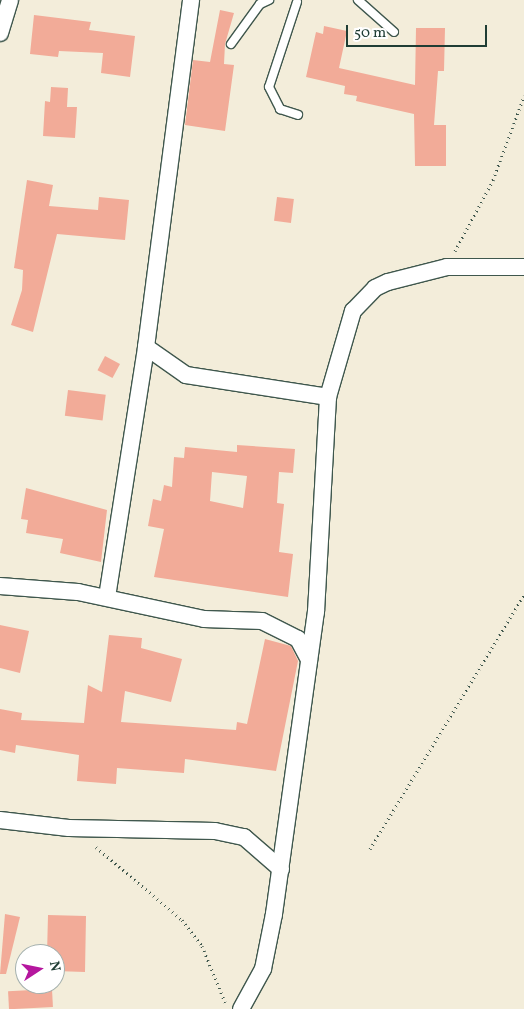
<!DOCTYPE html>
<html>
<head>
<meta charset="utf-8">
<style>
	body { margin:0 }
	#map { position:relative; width:524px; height:1009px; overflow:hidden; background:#f3edda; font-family:Vollkorn,serif }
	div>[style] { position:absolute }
	.building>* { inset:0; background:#f2ab98; transform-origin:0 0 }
	.path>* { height:3px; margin-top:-1.5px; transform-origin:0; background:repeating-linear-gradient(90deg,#3f574d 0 1px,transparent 0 5px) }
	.roads { filter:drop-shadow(1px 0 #3f574d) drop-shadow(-1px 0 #3f574d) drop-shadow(0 1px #3f574d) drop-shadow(0 -1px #3f574d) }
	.service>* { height:8px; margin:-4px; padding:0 4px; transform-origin:4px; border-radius:4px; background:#fff }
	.minor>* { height:16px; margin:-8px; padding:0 8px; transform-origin:8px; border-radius:8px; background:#fff }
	span { translate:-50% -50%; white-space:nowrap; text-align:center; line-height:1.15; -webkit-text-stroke:4.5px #fff; paint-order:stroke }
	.north { position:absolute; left:15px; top:944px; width:50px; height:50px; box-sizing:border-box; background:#fff; border:1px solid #a5b1ae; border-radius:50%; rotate:79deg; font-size:14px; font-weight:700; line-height:20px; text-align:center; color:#1f3d34 }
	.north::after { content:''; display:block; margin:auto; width:18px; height:22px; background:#b5179e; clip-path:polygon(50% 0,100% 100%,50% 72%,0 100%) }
	.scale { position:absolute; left:346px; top:25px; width:141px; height:22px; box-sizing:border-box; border:2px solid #1f3d34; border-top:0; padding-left:6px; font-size:15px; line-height:18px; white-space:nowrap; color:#1f3d34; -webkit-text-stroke:4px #fff; paint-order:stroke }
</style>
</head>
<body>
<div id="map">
	<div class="building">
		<i style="clip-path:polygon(220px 10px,234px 13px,225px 44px,224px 64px,234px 65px,225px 131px,185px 125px,193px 60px,210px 62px)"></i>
		<i style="clip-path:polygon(34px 15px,91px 22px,89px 30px,135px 36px,130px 77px,101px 73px,103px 53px,59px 51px,58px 57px,30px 54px)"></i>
		<i style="clip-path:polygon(324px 26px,347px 31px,339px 68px,415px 85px,416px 28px,445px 28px,444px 71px,438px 71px,434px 125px,446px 125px,446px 166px,415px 166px,414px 114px,356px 101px,357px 96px,344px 94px,345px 86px,306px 77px,316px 32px,323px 34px)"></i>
		<i style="clip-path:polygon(51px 87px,68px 88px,67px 107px,77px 107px,75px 138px,43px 136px,45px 101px,50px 102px)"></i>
		<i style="clip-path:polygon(27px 180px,53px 185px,49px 206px,98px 210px,99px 197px,129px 200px,125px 240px,57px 234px,33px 332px,11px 325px,22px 290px,23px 270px,14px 268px)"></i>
		<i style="left:277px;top:197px;width:17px;height:24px;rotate:7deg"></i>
		<i style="left:105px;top:356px;width:17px;height:16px;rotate:28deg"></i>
		<i style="left:68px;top:390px;width:38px;height:26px;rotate:7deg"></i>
		<i style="clip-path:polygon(evenodd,237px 445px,295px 449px,293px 473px,279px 472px,277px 503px,284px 504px,279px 552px,293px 554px,288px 597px,154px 577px,164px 529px,148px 526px,153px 499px,161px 501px,164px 485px,172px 487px,174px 457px,184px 458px,185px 447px,237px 452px,237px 445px,212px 472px,247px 476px,243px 508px,210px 501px,212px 472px)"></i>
		<i style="clip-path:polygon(26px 488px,107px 510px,101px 562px,60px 553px,63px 539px,26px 533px,28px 520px,21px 519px)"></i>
		<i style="clip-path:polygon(0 625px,29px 631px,20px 673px,0 668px)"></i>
		<i style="clip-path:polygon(109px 635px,142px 638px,141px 648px,182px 659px,171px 702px,125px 691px,121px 722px,236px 730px,237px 722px,247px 724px,265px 639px,291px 646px,298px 661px,276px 771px,185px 759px,184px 773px,117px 768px,116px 784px,77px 781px,79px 755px,16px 745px,15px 753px,0 750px,0 709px,22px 713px,21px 720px,84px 723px,88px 685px,102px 692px)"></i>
		<i style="clip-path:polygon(5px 914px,20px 917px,6px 974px,0 974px)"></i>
		<i style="clip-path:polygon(48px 915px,86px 916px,85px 972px,55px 971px,55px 954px,47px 954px)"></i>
		<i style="left:52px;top:989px;width:18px;height:44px;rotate:87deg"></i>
	</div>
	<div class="path">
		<i style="left:455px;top:251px;width:81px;rotate:-61.8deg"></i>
		<i style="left:493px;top:180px;width:90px;rotate:-69.7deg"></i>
		<i style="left:96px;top:847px;width:113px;rotate:40.3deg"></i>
		<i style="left:182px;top:920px;width:33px;rotate:52deg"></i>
		<i style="left:202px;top:946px;width:61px;rotate:67.7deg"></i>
		<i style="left:370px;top:849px;width:297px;rotate:-58.8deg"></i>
	</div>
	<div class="roads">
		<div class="service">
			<i style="left:358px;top:0;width:48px;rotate:41.6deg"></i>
			<i style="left:297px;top:2px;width:89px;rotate:108.2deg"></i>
			<i style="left:269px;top:87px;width:25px;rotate:63deg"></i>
			<i style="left:280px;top:109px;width:19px;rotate:18deg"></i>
			<i style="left:231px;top:44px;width:49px;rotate:-54.1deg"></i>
			<i style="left:260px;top:4px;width:10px;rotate:-24deg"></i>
		</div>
		<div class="minor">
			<i style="left:0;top:33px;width:34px;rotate:-73deg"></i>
			<i style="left:146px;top:347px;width:49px;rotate:35deg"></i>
			<i style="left:186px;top:375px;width:144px;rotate:8.8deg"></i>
			<i style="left:0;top:586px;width:78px;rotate:4.4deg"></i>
			<i style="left:78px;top:592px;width:129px;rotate:12.1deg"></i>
			<i style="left:204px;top:619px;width:58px;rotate:2deg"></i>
			<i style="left:262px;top:621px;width:40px;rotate:26.6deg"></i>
			<i style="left:298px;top:639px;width:24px;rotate:62deg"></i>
			<i style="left:107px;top:597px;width:253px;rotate:-81.1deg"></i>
			<i style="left:146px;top:347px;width:350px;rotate:-82.6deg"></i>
			<i style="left:0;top:820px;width:69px;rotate:6.6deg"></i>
			<i style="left:69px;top:828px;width:146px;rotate:1.2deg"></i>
			<i style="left:215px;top:831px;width:30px;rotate:12deg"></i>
			<i style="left:244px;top:837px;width:49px;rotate:40.9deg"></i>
			<i style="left:241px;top:1009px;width:46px;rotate:-61.2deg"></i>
			<i style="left:263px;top:969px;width:56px;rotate:-78.7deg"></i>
			<i style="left:274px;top:914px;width:305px;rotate:-82.1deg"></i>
			<i style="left:316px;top:612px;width:215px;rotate:-86.8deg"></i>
			<i style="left:328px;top:397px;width:90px;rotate:-73.8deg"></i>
			<i style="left:353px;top:311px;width:32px;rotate:-46deg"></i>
			<i style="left:375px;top:288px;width:14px;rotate:-25deg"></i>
			<i style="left:388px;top:282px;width:61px;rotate:-14.3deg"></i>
			<i style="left:447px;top:267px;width:77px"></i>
		</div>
	</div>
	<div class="north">N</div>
	<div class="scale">50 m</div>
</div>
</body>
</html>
